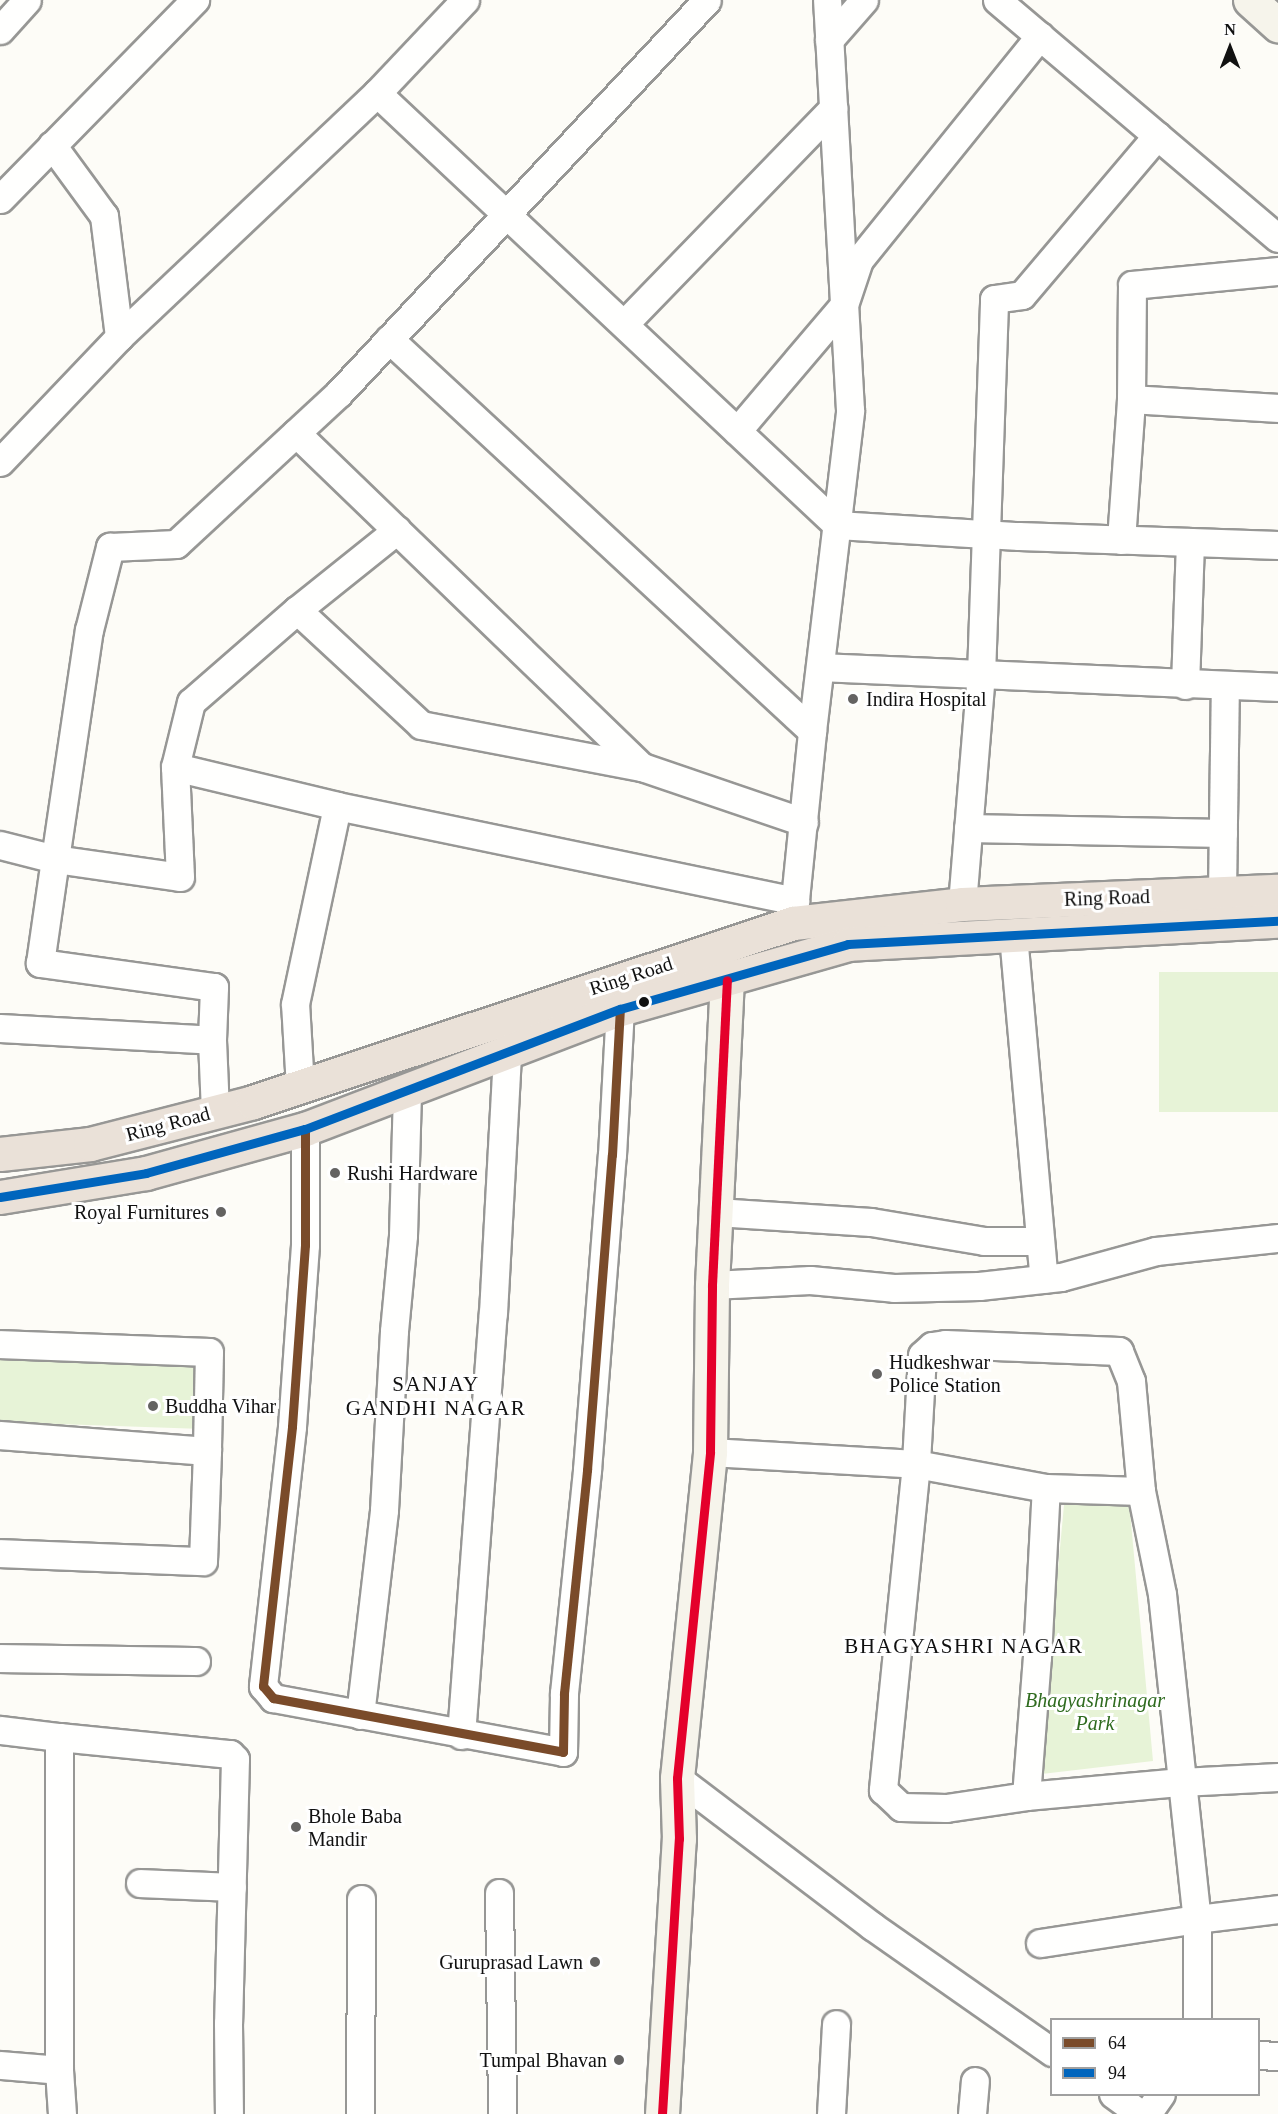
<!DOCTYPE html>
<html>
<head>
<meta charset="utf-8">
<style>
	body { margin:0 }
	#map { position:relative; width:1278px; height:2114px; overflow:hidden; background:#fdfcf7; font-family:"Times New Roman",serif }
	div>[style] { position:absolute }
	.green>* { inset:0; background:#e7f3d7; transform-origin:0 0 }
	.roads { filter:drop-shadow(2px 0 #979795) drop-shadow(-2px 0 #979795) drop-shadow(0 2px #979795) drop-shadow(0 -2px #979795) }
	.street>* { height:27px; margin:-13.5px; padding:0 13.5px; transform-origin:13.5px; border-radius:13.5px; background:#fffffe }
	.secondary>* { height:33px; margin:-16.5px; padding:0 16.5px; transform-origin:16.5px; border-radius:16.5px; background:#f6f4eb }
	.highway>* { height:33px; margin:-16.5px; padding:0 16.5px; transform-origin:16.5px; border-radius:16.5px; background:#eae1d8 }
	.bus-1>* { height:9px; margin:-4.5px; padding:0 4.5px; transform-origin:4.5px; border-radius:4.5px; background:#7a4b2a }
	.bus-2>* { height:9px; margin:-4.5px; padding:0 4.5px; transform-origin:4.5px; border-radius:4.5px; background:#0065bd }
	.bus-3>* { height:9px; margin:-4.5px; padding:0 4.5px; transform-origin:4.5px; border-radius:4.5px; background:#e4002b }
	.dots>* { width:16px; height:16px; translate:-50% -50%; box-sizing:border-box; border:3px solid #fff; border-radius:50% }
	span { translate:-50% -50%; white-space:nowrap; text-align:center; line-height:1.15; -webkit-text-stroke:6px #fff; paint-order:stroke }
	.poi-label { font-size:20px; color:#111 }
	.left { translate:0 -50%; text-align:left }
	.right { translate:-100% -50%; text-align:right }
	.street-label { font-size:20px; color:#111 }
	.park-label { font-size:20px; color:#2f6b1f; font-style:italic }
	.neighbourhood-label { font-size:21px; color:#111; letter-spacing:1.5px }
	.legend { position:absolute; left:1050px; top:2018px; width:210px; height:78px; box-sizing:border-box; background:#fff; border:2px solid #a0a0a0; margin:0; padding:8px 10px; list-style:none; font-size:18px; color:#111 }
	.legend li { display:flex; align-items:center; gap:12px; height:30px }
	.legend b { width:30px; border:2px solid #a0a0a0 }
	.north { position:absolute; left:1200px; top:18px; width:60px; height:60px; -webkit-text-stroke:4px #fff; paint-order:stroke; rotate:0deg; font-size:16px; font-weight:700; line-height:24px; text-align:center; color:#111 }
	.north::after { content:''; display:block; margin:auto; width:21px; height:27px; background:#111; clip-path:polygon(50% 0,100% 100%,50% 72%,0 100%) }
</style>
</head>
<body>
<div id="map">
	<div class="green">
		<i style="left:1278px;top:972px;width:140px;height:119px;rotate:90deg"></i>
		<i style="left:0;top:1359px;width:198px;height:63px;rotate:2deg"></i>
		<i style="clip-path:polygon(1065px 1494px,1129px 1501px,1153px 1761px,1033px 1775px,1050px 1656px)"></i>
	</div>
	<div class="roads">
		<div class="street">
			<i style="left:465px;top:0;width:128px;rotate:133.4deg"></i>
			<i style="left:377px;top:93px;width:631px;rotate:43.2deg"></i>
			<i style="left:837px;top:525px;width:182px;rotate:3.5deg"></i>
			<i style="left:1019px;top:536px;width:259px;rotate:2deg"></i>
			<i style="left:997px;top:0;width:368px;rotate:40.3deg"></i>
			<i style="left:0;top:30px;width:40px;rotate:-48deg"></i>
			<i style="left:829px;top:40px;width:53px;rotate:-48.8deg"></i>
			<i style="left:52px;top:145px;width:88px;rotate:53.8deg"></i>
			<i style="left:104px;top:216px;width:122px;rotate:82.9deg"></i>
			<i style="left:0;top:199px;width:279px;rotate:-45.6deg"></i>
			<i style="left:624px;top:324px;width:301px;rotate:-45.9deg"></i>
			<i style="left:389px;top:339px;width:577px;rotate:42.82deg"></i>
			<i style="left:1131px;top:399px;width:147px;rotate:3.5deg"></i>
			<i style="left:737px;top:431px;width:165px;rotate:-49.7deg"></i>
			<i style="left:844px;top:305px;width:47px;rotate:-71.6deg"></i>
			<i style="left:859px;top:260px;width:288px;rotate:-51.1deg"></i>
			<i style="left:296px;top:433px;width:481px;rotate:44deg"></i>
			<i style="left:642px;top:767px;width:171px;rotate:18.8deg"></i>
			<i style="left:0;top:462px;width:173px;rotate:-46.4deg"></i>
			<i style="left:119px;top:337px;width:355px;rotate:-43.4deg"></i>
			<i style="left:397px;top:530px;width:128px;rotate:141.3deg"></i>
			<i style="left:297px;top:610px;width:140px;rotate:139deg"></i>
			<i style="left:191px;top:702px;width:67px;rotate:103.8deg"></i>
			<i style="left:175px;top:767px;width:167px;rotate:13.5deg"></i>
			<i style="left:337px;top:806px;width:468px;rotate:11.7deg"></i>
			<i style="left:1121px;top:540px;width:141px;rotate:-85.9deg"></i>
			<i style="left:1131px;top:399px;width:114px;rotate:-89.5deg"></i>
			<i style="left:1132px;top:285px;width:147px;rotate:-5.5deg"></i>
			<i style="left:297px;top:610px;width:169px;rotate:42.8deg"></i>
			<i style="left:421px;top:725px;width:225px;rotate:10.8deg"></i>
			<i style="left:821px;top:667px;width:457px;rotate:2.5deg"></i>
			<i style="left:1185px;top:685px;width:143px;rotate:-88deg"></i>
			<i style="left:968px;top:828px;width:255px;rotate:1.1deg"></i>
			<i style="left:0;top:845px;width:57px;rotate:14.3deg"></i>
			<i style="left:55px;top:859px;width:232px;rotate:-81.6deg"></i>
			<i style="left:89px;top:630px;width:86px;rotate:-75.8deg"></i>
			<i style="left:110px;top:547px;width:66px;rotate:-2.6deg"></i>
			<i style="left:176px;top:544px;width:222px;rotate:-42.8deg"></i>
			<i style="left:339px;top:393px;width:538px;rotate:-46.88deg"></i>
			<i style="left:1222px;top:893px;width:206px;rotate:-89.2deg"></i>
			<i style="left:962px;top:904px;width:230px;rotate:-85.3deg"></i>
			<i style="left:981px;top:675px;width:376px;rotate:-88deg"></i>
			<i style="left:994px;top:299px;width:28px;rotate:-8deg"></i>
			<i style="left:1022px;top:295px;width:209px;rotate:-49.7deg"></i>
			<i style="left:793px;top:919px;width:189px;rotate:-84.2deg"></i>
			<i style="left:812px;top:731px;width:323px;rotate:-83.2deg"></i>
			<i style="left:850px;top:410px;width:411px;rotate:-93.2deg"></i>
			<i style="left:1013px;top:935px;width:345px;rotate:84.9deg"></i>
			<i style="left:0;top:1028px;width:212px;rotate:3.2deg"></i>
			<i style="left:212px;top:1040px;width:53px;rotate:-87.8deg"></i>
			<i style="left:214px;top:987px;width:176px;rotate:-172.1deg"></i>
			<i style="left:40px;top:963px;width:105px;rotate:-81.8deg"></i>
			<i style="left:55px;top:859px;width:126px;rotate:8.2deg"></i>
			<i style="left:180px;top:877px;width:110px;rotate:-92.6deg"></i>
			<i style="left:212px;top:1040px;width:71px;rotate:87.6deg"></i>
			<i style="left:300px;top:1087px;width:83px;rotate:-93.4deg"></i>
			<i style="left:295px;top:1004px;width:202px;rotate:-78deg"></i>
			<i style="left:305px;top:1129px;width:116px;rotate:90deg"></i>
			<i style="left:305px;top:1245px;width:182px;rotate:94.1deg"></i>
			<i style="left:292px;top:1427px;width:261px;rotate:96.4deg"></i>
			<i style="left:263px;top:1686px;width:16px;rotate:50deg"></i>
			<i style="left:273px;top:1698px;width:295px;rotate:10.5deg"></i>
			<i style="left:563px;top:1752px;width:59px;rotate:-89deg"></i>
			<i style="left:564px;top:1693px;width:224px;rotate:-84.1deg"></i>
			<i style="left:587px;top:1470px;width:316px;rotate:-85.5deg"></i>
			<i style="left:612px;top:1155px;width:146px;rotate:-86.9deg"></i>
			<i style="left:716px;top:1212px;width:155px;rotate:3.7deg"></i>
			<i style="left:871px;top:1222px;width:115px;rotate:9.5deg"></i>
			<i style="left:984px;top:1241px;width:56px"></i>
			<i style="left:712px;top:1285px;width:98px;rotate:-2.9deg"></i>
			<i style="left:810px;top:1280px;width:84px;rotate:5.4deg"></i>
			<i style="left:894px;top:1288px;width:85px;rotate:-1.3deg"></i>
			<i style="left:979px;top:1286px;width:82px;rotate:-6.3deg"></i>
			<i style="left:1061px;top:1277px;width:98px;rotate:-15.3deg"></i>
			<i style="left:1156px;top:1251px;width:123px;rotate:-6.1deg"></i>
			<i style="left:0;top:1344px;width:209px;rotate:2.2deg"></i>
			<i style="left:209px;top:1352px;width:99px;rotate:91.2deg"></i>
			<i style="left:207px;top:1451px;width:208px;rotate:-175.6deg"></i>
			<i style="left:710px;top:1452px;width:206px;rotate:3.3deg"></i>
			<i style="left:916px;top:1464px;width:132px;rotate:10.5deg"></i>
			<i style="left:1046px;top:1488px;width:95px;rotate:1.8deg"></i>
			<i style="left:1141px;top:1491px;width:105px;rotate:78.5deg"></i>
			<i style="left:1162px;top:1594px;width:327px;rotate:83.9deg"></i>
			<i style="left:1197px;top:1919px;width:82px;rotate:-7deg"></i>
			<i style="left:1141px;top:1491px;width:110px;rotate:-95.2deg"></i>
			<i style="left:1131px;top:1381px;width:32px;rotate:-112deg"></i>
			<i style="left:1119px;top:1351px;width:174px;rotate:-177.7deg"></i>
			<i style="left:945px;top:1344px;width:13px;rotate:171deg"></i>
			<i style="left:932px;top:1346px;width:13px;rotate:138deg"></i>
			<i style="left:922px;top:1355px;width:109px;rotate:93.2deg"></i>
			<i style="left:916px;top:1464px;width:328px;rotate:95.8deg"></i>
			<i style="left:883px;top:1790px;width:25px;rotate:43deg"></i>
			<i style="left:901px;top:1807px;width:45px;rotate:1.3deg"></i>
			<i style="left:946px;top:1808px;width:81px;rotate:-8.5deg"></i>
			<i style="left:1026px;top:1796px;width:156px;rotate:-5.2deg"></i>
			<i style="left:1181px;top:1782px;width:97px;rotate:-3deg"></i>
			<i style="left:0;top:1553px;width:203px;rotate:2.3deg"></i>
			<i style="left:203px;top:1561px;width:110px;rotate:-87.9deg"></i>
			<i style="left:0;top:1658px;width:196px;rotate:0.9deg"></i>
			<i style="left:360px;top:1715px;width:206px;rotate:-83.3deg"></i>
			<i style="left:384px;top:1510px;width:179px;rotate:-86.8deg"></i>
			<i style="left:394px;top:1331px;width:96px;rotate:-84.6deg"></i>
			<i style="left:403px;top:1235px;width:146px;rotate:-88.4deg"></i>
			<i style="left:0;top:1730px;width:59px;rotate:6.8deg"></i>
			<i style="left:59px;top:1737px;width:333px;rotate:90deg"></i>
			<i style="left:59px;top:2070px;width:44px;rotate:86.1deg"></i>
			<i style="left:461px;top:1735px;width:423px;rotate:-85.7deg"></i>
			<i style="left:493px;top:1313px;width:262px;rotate:-86.9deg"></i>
			<i style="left:59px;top:1737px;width:172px;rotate:5.7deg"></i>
			<i style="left:230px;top:1754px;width:7px;rotate:45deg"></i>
			<i style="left:235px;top:1759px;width:264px;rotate:91.5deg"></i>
			<i style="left:228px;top:2023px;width:91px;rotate:89.4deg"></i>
			<i style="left:677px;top:1778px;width:245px;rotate:37.2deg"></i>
			<i style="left:872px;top:1926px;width:220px;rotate:35deg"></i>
			<i style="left:1026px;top:1796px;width:139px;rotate:-85.5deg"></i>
			<i style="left:1037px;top:1657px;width:169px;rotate:-87deg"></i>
			<i style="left:140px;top:1883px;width:92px;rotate:2.5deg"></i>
			<i style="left:499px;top:1893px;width:221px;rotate:89.2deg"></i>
			<i style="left:1040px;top:1943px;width:159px;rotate:-8.7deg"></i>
			<i style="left:1197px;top:1919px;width:101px;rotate:90deg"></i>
			<i style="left:1258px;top:2055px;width:20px;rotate:3deg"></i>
			<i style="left:0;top:2065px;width:59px;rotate:4.8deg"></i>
			<i style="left:1113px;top:2094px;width:34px;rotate:36deg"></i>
			<i style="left:360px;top:2114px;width:215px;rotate:-89.7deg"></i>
			<i style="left:831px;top:2114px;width:90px;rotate:-86.8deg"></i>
			<i style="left:972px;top:2114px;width:33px;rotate:-85deg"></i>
			<i style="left:1147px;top:2114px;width:24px;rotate:-55deg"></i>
		</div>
		<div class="secondary">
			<i style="left:1250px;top:0;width:38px;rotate:42deg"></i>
			<i style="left:662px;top:2114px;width:276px;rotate:-86.5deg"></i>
			<i style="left:679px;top:1839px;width:61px;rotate:-91.9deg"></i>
			<i style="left:677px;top:1778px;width:328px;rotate:-84.2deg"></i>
			<i style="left:710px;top:1452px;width:167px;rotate:-89.3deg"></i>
			<i style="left:712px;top:1285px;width:305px;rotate:-87.2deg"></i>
		</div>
		<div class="highway">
			<i style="left:0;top:1154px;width:91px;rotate:-6.3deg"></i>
			<i style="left:90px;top:1144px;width:168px;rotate:-14.4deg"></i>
			<i style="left:253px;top:1102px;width:569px;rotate:-18.34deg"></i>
			<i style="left:793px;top:923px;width:170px;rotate:-6.4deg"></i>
			<i style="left:962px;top:904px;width:316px;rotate:-2.4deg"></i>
			<i style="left:0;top:1197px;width:148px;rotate:-9.3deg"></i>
			<i style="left:146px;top:1173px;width:165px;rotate:-15.5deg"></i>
			<i style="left:305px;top:1129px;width:337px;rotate:-20.9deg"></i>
			<i style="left:620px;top:1009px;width:237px;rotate:-15.9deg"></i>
			<i style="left:848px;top:944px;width:431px;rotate:-3.1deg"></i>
		</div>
	</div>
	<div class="bus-1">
		<i style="left:305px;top:1129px;width:116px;rotate:90deg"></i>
		<i style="left:305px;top:1245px;width:182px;rotate:94.1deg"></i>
		<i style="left:292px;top:1427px;width:261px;rotate:96.4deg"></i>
		<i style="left:263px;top:1686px;width:16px;rotate:50deg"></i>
		<i style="left:273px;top:1698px;width:295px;rotate:10.5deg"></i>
		<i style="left:563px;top:1752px;width:59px;rotate:-89deg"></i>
		<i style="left:564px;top:1693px;width:224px;rotate:-84.1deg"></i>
		<i style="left:587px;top:1470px;width:316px;rotate:-85.5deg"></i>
		<i style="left:612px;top:1155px;width:146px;rotate:-86.9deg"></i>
	</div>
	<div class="bus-2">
		<i style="left:0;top:1197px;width:148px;rotate:-9.3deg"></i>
		<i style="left:146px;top:1173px;width:165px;rotate:-15.5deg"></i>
		<i style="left:305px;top:1129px;width:337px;rotate:-20.9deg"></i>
		<i style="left:620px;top:1009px;width:237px;rotate:-15.9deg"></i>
		<i style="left:848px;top:944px;width:431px;rotate:-3.1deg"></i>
	</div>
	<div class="bus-3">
		<i style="left:662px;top:2114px;width:276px;rotate:-86.5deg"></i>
		<i style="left:679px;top:1839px;width:61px;rotate:-91.9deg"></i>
		<i style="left:677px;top:1778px;width:328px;rotate:-84.2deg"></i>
		<i style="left:710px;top:1452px;width:167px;rotate:-89.3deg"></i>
		<i style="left:712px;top:1285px;width:305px;rotate:-87.2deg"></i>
	</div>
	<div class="dots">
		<i style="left:853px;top:699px;background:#646362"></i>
		<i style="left:644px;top:1002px;background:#111"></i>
		<i style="left:335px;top:1173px;background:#646362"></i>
		<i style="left:221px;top:1212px;background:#646362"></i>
		<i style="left:877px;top:1374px;background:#646362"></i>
		<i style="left:153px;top:1406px;background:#646362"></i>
		<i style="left:296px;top:1827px;background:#646362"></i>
		<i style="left:595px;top:1962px;background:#646362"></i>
		<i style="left:619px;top:2060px;background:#646362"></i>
	</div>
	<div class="poi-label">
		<span class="left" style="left:866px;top:699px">Indira Hospital</span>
		<span class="left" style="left:347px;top:1173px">Rushi Hardware</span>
		<span class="right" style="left:209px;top:1212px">Royal Furnitures</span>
		<span class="left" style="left:889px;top:1374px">Hudkeshwar<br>Police Station</span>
		<span class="left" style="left:165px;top:1406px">Buddha Vihar</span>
		<span class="left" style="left:308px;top:1828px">Bhole Baba<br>Mandir</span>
		<span class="right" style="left:583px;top:1962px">Guruprasad Lawn</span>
		<span class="right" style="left:607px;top:2060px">Tumpal Bhavan</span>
	</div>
	<div class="street-label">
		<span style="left:1107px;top:898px;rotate:-2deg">Ring Road</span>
		<span style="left:631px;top:976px;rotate:-18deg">Ring Road</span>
		<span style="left:168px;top:1124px;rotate:-15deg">Ring Road</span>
	</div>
	<div class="park-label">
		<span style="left:1095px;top:1712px">Bhagyashrinagar<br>Park</span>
	</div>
	<div class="neighbourhood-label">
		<span style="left:436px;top:1396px">SANJAY<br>GANDHI NAGAR</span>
		<span style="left:964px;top:1646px">BHAGYASHRI NAGAR</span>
	</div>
	<ul class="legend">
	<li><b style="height:8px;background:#7a4b2a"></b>64</li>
	<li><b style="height:8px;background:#0065bd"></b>94</li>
	</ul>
	<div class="north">N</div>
</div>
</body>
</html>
